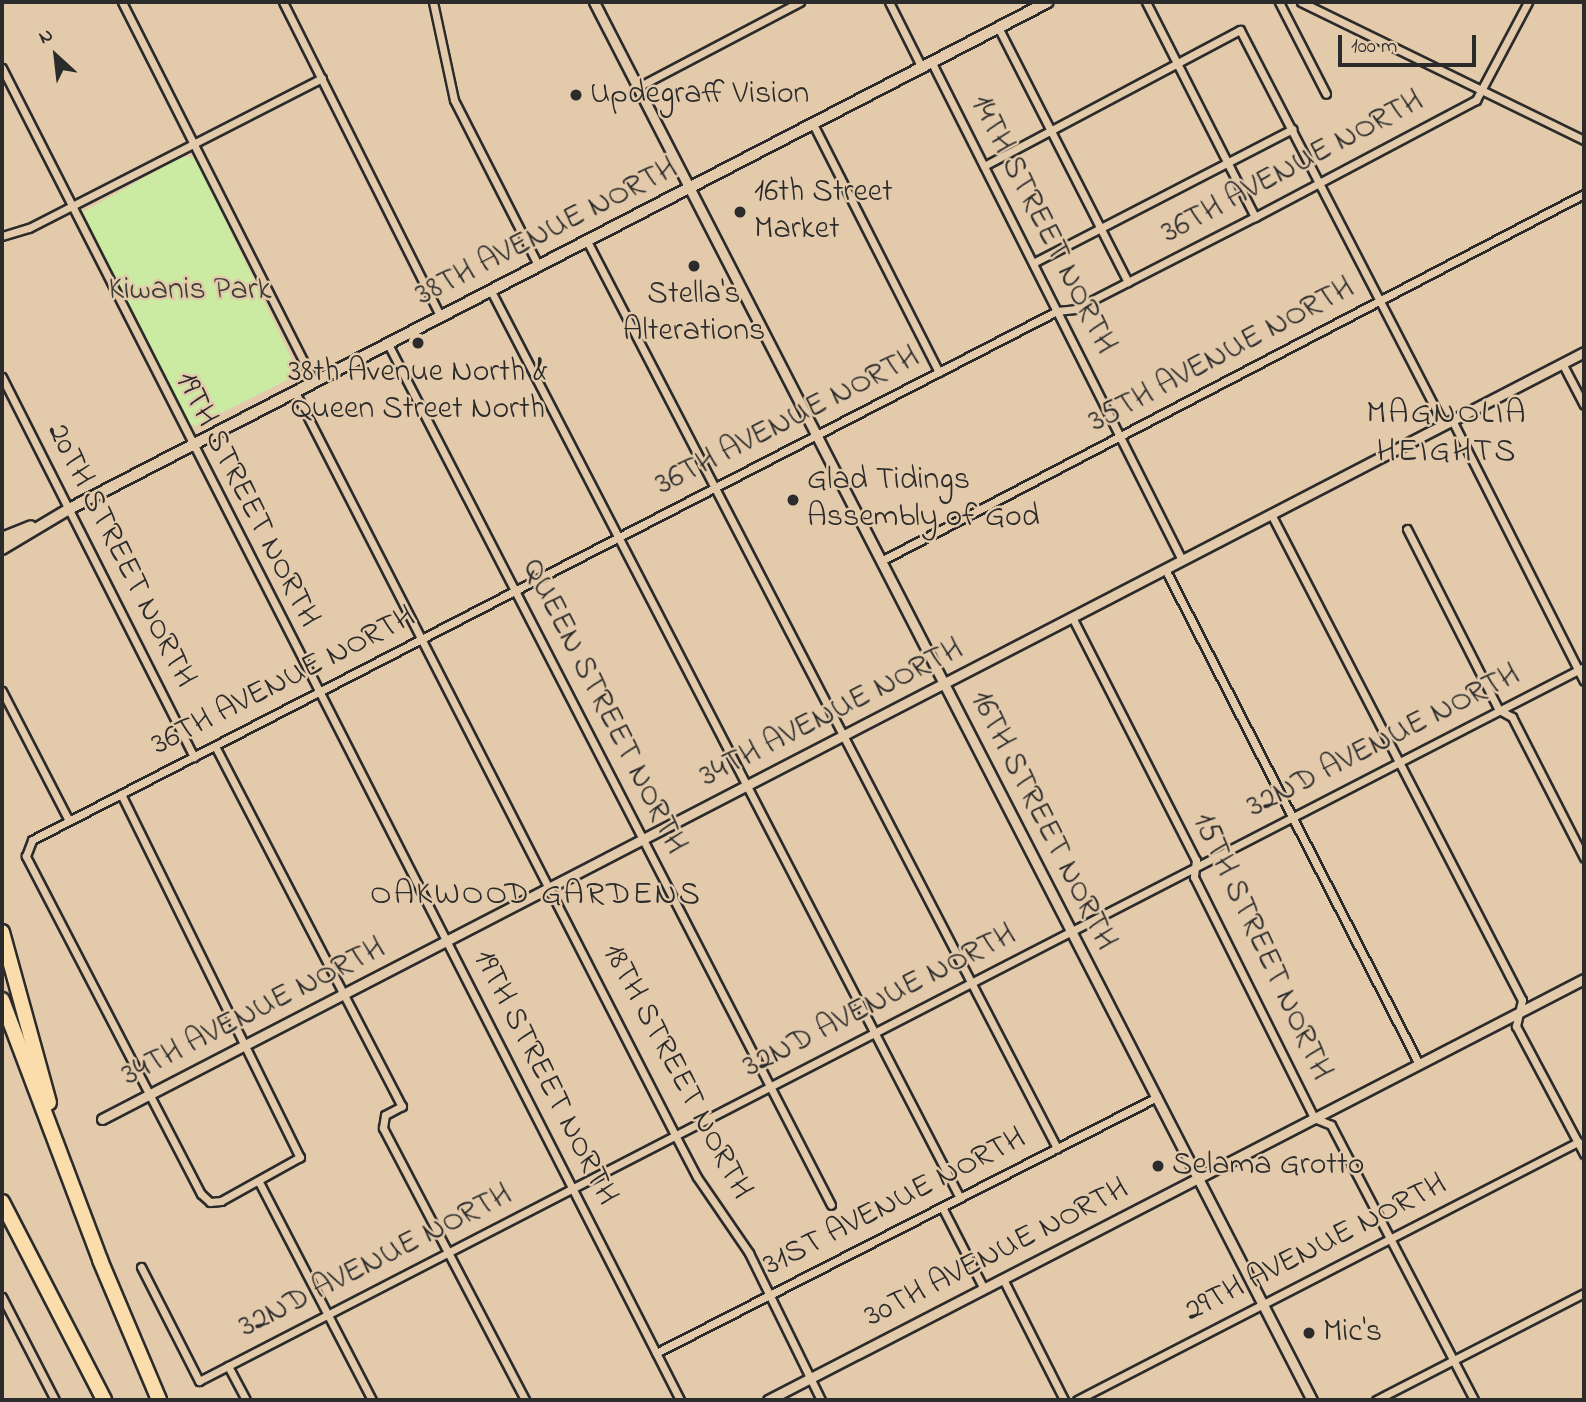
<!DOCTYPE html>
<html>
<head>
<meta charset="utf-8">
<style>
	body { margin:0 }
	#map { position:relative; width:1586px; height:1402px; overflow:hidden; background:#e3caab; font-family:"Indie Flower",sans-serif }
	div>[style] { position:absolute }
	.green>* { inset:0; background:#cbeaa2 }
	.roads { filter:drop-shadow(2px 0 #2b2b2b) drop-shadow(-2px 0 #2b2b2b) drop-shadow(0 2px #2b2b2b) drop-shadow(0 -2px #2b2b2b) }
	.minor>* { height:7px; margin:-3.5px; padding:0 3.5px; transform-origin:3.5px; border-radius:3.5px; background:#e3caab }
	.tertiary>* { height:9px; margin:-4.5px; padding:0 4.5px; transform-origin:4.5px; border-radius:4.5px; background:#e3caab }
	.secondary>* { height:10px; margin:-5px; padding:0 5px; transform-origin:5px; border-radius:5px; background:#e3caab }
	.motorway>* { height:14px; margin:-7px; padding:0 7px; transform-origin:7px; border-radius:7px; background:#faddab }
	.dots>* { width:19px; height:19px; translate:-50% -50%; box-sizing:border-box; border:4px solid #e3caab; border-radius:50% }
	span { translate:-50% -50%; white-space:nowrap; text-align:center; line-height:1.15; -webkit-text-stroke:5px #e3caab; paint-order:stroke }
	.poi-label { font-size:32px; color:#2b2b2b }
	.left { translate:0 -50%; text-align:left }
	.street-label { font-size:32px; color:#2b2b2b }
	.park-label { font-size:32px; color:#3b3e37 }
	.neighbourhood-label { font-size:33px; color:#2b2b2b; letter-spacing:2px }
	.frame { position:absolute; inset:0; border:4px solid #2b2b2b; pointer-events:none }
	.north { position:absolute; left:21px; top:21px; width:70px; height:70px; -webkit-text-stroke:5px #e3caab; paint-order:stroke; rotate:333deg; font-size:19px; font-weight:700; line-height:28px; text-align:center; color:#2b2b2b }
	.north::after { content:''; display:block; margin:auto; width:24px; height:32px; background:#2b2b2b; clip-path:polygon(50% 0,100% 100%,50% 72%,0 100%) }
	.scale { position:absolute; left:1338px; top:35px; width:138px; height:32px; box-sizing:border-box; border:4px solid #2b2b2b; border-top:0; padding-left:9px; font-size:21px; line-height:24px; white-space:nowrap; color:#2b2b2b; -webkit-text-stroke:5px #e3caab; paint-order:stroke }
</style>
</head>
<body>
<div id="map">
	<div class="green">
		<i style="clip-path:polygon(183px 156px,196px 159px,297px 370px,287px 380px,195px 426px,184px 422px,83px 212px)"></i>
	</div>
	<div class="roads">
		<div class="minor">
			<i style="left:122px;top:2px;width:426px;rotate:63.2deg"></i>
			<i style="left:283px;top:2px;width:352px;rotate:63.4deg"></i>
			<i style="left:433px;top:2px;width:100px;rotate:77.9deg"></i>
			<i style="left:454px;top:100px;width:187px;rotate:63deg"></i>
			<i style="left:889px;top:2px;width:74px;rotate:63.4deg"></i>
			<i style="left:1146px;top:2px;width:241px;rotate:63.1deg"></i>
			<i style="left:1279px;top:2px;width:103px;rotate:62.9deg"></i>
			<i style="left:1301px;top:2px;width:315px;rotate:26deg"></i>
			<i style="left:999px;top:29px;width:284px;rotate:63deg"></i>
			<i style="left:932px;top:63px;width:556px;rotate:63.3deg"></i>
			<i style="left:2px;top:68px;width:1495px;rotate:63.02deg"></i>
			<i style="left:638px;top:87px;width:183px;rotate:-27.7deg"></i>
			<i style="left:814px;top:126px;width:276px;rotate:63.1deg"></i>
			<i style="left:984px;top:166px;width:290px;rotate:-28deg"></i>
			<i style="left:1240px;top:30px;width:443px;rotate:62.7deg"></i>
			<i style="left:2px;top:236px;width:28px;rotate:-17deg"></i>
			<i style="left:29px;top:228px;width:329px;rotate:-27.1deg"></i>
			<i style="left:587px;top:241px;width:1022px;rotate:62.61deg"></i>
			<i style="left:1033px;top:263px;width:292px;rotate:-27.3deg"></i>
			<i style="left:491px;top:291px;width:1021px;rotate:62.66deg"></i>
			<i style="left:388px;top:344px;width:968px;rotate:62.77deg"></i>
			<i style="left:1562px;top:363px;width:47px;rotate:62.4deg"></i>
			<i style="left:2px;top:377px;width:426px;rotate:63.2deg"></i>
			<i style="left:295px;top:392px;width:835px;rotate:62.91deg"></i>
			<i style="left:675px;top:1135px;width:47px;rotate:62.4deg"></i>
			<i style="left:697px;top:1177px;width:92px;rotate:55.6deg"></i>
			<i style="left:749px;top:1253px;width:164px;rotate:63.9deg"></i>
			<i style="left:1452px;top:420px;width:292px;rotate:63.2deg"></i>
			<i style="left:1271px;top:514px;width:547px;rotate:62.69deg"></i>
			<i style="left:1522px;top:1000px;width:27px;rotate:103deg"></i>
			<i style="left:1516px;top:1026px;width:145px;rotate:62deg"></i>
			<i style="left:1407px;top:529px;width:203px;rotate:63.1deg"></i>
			<i style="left:1499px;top:710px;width:15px;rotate:28deg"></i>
			<i style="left:1512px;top:717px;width:158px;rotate:62.9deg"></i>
			<i style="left:881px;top:561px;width:793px;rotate:-27.57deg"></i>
			<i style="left:1165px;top:569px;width:556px;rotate:62.84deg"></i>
			<i style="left:1072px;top:617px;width:273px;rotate:63deg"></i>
			<i style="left:1196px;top:860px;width:17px;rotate:97deg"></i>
			<i style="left:1194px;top:877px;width:269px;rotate:63.5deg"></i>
			<i style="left:1314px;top:1118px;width:18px;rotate:22deg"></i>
			<i style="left:1331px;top:1125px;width:310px;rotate:62.5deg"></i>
			<i style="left:2px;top:691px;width:146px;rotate:62.7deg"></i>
			<i style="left:215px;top:746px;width:406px;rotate:62.6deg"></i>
			<i style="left:402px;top:1106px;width:19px;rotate:152deg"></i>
			<i style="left:385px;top:1115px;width:13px;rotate:99deg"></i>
			<i style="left:383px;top:1128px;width:307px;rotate:62.4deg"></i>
			<i style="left:121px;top:794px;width:405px;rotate:63.8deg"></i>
			<i style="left:300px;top:1157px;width:90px;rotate:150.9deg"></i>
			<i style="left:221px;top:1201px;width:11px;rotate:175deg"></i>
			<i style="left:210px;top:1202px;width:12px;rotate:-138deg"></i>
			<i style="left:201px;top:1194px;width:381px;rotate:-117.4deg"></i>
			<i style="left:26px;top:856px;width:17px;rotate:-69deg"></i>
			<i style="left:32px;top:840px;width:1153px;rotate:-27.3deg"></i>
			<i style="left:1057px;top:311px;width:18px;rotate:-6deg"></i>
			<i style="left:1075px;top:309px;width:202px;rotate:-27.1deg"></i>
			<i style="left:1255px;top:217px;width:250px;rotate:-27.9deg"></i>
			<i style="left:1476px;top:100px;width:111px;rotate:-62deg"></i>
			<i style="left:259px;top:1182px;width:246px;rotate:62.6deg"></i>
			<i style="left:942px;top:1207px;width:92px;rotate:62.9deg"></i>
			<i style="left:141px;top:1267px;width:128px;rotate:63deg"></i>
			<i style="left:199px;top:1381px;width:1558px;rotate:-27.27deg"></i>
			<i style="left:1003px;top:1279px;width:136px;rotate:63.2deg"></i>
			<i style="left:2px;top:1297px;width:116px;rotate:62.8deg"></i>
			<i style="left:656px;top:1353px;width:563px;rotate:-27.07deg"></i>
			<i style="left:228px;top:1366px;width:38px;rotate:62deg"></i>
			<i style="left:1077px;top:1400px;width:564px;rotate:-27.25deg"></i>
			<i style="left:1376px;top:1400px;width:234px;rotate:-27.2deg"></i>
		</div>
		<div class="tertiary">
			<i style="left:594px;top:2px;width:1572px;rotate:62.82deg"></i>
			<i style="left:102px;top:1119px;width:1669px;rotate:-27.36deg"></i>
			<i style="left:768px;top:1400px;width:918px;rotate:-27.29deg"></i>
		</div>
		<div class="secondary">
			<i style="left:2px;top:538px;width:31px;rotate:-22deg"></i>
			<i style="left:2px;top:549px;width:78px;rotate:-30.8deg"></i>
			<i style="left:69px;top:509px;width:1102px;rotate:-27.38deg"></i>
		</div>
		<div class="motorway">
			<i style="left:2px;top:932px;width:177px;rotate:74.6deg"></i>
			<i style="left:2px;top:1000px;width:278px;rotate:69.3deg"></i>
			<i style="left:100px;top:1260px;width:152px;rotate:67.1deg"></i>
			<i style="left:2px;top:1202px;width:223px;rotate:62.7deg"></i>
		</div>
	</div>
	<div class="dots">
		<i style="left:576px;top:95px;background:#2b2b2b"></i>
		<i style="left:740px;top:212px;background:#2b2b2b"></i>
		<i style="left:694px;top:266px;background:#2b2b2b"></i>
		<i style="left:418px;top:343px;background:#2b2b2b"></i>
		<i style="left:793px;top:500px;background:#2b2b2b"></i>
		<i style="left:1158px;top:1166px;background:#2b2b2b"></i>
		<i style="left:1309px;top:1333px;background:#2b2b2b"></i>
	</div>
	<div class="poi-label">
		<span class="left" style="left:590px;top:95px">Updegraff Vision</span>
		<span class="left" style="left:754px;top:212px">16th Street<br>Market</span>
		<span style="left:694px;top:314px">Stella's<br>Alterations</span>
		<span style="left:418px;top:392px">38th Avenue North &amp;<br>Queen Street North</span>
		<span class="left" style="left:807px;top:500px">Glad Tidings<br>Assembly of God</span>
		<span class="left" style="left:1172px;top:1166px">Selama Grotto</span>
		<span class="left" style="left:1323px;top:1333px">Mic's</span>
	</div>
	<div class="street-label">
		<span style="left:1293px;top:168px;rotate:-28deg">36TH AVENUE NORTH</span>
		<span style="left:1042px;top:225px;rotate:63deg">14TH STREET NORTH</span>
		<span style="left:547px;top:233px;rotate:-27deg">38TH AVENUE NORTH</span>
		<span style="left:1222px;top:356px;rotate:-28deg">35TH AVENUE NORTH</span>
		<span style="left:788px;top:422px;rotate:-27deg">36TH AVENUE NORTH</span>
		<span style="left:246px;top:500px;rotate:63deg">19TH STREET NORTH</span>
		<span style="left:120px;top:556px;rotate:63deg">20TH STREET NORTH</span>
		<span style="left:284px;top:682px;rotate:-27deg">36TH AVENUE NORTH</span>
		<span style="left:603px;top:707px;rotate:63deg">QUEEN STREET NORTH</span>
		<span style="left:832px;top:714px;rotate:-27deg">34TH AVENUE NORTH</span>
		<span style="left:1384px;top:742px;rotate:-27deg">32ND AVENUE NORTH</span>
		<span style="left:1042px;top:821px;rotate:63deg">16TH STREET NORTH</span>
		<span style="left:1261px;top:947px;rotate:65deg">15TH STREET NORTH</span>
		<span style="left:880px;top:1002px;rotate:-27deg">32ND AVENUE NORTH</span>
		<span style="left:254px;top:1013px;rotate:-27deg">34TH AVENUE NORTH</span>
		<span style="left:676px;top:1072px;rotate:62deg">18TH STREET NORTH</span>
		<span style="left:544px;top:1078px;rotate:63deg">19TH STREET NORTH</span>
		<span style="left:895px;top:1203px;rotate:-27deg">31ST AVENUE NORTH</span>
		<span style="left:1316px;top:1249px;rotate:-27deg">29TH AVENUE NORTH</span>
		<span style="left:997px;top:1254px;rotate:-27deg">30TH AVENUE NORTH</span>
		<span style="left:376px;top:1262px;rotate:-27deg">32ND AVENUE NORTH</span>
	</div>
	<div class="park-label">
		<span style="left:190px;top:291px">Kiwanis Park</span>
	</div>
	<div class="neighbourhood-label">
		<span style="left:1447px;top:434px">MAGNOLIA<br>HEIGHTS</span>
		<span style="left:536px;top:896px">OAKWOOD GARDENS</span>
	</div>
	<div class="frame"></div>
	<div class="north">N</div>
	<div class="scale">100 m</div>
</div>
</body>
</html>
